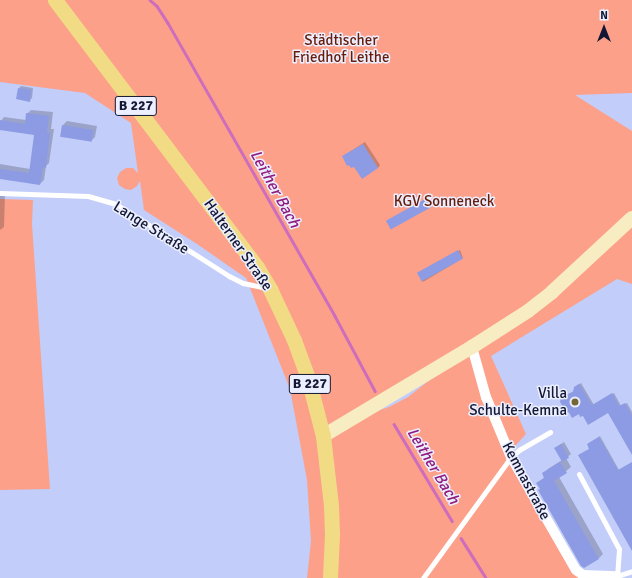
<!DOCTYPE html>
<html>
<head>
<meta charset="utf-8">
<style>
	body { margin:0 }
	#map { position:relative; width:632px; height:578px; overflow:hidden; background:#c2cdfa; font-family:Signika,sans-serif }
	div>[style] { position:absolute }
	.green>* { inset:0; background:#fca08a }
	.shadow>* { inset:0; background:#0003 }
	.stream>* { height:2.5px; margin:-1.25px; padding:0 1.25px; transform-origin:1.25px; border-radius:1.25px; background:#cd6dbb }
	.building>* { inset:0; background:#8c9be3; transform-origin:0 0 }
	.lane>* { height:5px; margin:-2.5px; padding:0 2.5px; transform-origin:2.5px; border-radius:2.5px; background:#fff }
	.street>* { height:10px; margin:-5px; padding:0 5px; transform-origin:5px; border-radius:5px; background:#fff }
	.secondary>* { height:14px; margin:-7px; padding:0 7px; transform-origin:7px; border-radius:7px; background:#f8edc2 }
	.primary>* { height:15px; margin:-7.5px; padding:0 7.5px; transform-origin:7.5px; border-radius:7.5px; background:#f1dc85 }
	.dots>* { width:11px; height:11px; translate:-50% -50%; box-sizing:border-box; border:2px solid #ebefff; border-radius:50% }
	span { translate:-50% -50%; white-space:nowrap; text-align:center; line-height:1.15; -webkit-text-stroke:3px #ebefff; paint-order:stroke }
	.shield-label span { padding:1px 3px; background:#ebefff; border:1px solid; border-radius:3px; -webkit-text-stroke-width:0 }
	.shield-label { font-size:14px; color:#131733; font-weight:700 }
	.park-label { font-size:15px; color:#671c09 }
	.street-label { font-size:15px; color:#131733 }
	.poi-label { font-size:15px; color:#131733 }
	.right { translate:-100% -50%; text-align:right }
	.water-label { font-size:16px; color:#901b80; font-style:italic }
	.north { position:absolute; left:584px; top:8px; width:40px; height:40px; -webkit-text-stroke:3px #ebefff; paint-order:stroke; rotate:0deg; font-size:11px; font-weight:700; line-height:16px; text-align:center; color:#131733 }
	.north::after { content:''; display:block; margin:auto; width:14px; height:18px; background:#131733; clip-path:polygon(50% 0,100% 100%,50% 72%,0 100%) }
</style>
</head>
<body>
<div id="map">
	<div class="green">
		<i style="clip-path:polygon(0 0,53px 0,268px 290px,324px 436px,352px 419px,389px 407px,408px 397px,465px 352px,324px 435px,273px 293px,56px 0,632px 0,632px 93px,575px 95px,632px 131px,632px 284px,617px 279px,491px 356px,526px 434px,506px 456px,579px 578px,307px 578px,311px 541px,307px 480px,290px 389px,246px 278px,197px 244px,144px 210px,140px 181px,137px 186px,131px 190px,125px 189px,119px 185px,117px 178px,120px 172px,126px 168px,133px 168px,138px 173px,131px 123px,85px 93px,0 82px)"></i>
		<i style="clip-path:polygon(0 199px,33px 200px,32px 224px,50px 489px,0 490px)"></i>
	</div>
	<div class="shadow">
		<i style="clip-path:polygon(21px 86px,33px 88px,32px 98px,29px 101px,19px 88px)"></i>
		<i style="clip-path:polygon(31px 110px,53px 112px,51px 129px,54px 129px,49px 163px,46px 166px,44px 180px,40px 184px,0 178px,0 164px,30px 169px,35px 134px,0 129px,0 125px,1px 121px,4px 117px,26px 120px,27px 114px)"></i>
		<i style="clip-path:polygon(67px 121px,97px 126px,95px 137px,91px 141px,63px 125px)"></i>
		<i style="clip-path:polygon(365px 142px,380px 165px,378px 168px,354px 166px,343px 156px)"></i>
		<i style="clip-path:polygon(0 193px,5px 193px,4px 227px,0 230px)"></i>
		<i style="clip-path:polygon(460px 250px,463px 258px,423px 282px,420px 275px)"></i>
		<i style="clip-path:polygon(581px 383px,594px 405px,614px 393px,621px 406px,627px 403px,632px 412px,632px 453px,609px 412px,583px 414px,579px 413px,572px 417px,561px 401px,562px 397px,574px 391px,576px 386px)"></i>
		<i style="clip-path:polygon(600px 436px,619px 470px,632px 463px,632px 549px,590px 448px,589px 443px)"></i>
		<i style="clip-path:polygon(564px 442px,571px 454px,566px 458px,571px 467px,559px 477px,603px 554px,598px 559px,538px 483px,545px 477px,543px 474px,548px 469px,562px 460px,558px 446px)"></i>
	</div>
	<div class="stream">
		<i style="left:150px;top:0;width:9px;rotate:41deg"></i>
		<i style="left:157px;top:6px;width:20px;rotate:57deg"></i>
		<i style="left:168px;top:23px;width:337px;rotate:60.3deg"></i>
		<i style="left:335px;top:316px;width:85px;rotate:61.9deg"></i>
		<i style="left:394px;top:424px;width:113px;rotate:59.1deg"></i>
		<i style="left:461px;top:538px;width:47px;rotate:58deg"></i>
	</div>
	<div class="building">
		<i style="clip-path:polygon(18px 88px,31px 90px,30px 102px,16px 99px)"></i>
		<i style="clip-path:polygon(26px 113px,49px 116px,47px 132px,50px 133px,46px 168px,43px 167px,40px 185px,0 179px,0 169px,29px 173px,34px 135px,0 130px,0 120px,25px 124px)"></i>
		<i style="left:62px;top:125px;width:32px;height:12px;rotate:9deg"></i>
		<i style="clip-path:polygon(363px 144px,378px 168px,362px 179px,354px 167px,351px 168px,349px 165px,347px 166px,342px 156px)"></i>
		<i style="left:427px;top:198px;width:10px;height:47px;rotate:61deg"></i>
		<i style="left:458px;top:250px;width:10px;height:47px;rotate:61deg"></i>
		<i style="clip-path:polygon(579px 384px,592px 405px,612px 393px,619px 406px,625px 403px,632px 416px,632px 455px,608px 413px,588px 425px,583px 416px,580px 417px,579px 414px,572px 418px,569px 412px,567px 413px,560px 402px,561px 397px,573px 392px,574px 387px)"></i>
		<i style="clip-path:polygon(599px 437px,618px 470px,632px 462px,632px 551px,578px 455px,589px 449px,587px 444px)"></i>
		<i style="left:561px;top:444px;width:16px;height:8px;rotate:60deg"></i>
		<i style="clip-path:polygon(560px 462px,567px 473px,554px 481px,599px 559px,584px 568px,581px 566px,538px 490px,540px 489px,536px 483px,544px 478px,542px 473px)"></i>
	</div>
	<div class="lane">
		<i style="left:0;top:193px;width:88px;rotate:2deg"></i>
		<i style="left:88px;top:196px;width:29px;rotate:16deg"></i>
		<i style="left:116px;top:204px;width:134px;rotate:32.5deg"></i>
		<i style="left:229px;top:276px;width:16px;rotate:27deg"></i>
		<i style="left:243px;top:283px;width:25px;rotate:12deg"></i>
		<i style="left:579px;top:474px;width:85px;rotate:61.9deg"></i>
		<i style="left:619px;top:549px;width:27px;rotate:94deg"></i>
		<i style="left:617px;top:576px;width:16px;rotate:-18deg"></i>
		<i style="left:423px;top:578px;width:150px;rotate:-54deg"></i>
		<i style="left:511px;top:457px;width:11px;rotate:-41deg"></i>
		<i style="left:519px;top:450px;width:36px;rotate:-30deg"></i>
	</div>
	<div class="street">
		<i style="left:472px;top:347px;width:52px;rotate:74.4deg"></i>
		<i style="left:486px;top:397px;width:65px;rotate:67.4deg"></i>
		<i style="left:511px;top:457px;width:130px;rotate:60.1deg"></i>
		<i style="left:576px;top:570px;width:9px;rotate:36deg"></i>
		<i style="left:583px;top:575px;width:34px;rotate:2deg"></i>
	</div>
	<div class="secondary">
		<i style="left:323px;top:436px;width:174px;rotate:-30.9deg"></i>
		<i style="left:472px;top:347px;width:67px;rotate:-32.7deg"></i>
		<i style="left:528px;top:311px;width:31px;rotate:-38deg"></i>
		<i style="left:552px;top:292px;width:109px;rotate:-42.8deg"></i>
	</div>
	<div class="primary">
		<i style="left:55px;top:0;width:335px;rotate:52.9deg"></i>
		<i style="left:257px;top:267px;width:26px;rotate:59deg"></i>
		<i style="left:270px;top:289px;width:56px;rotate:64.8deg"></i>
		<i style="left:294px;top:340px;width:40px;rotate:69.8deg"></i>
		<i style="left:308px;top:378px;width:60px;rotate:75.5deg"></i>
		<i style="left:323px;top:436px;width:69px;rotate:83.4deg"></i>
		<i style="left:331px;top:505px;width:29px;rotate:88deg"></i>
		<i style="left:332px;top:534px;width:44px;rotate:92.6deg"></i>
	</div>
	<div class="dots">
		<i style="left:575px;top:402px;background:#756735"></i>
	</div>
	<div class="shield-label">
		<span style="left:136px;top:106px">B 227</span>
		<span style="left:310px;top:384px">B 227</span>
	</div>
	<div class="park-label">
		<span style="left:341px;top:49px">Städtischer<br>Friedhof Leithe</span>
		<span style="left:444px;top:202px">KGV Sonneneck</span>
	</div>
	<div class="street-label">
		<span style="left:151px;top:228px;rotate:32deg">Lange Straße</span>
		<span style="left:238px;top:245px;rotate:55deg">Halterner Straße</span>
		<span style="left:526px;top:481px;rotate:62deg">Kemnastraße</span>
	</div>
	<div class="poi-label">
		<span class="right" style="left:567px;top:402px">Villa<br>Schulte-Kemna</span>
	</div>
	<div class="water-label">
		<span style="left:275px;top:189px;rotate:61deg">Leither Bach</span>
		<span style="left:433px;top:466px;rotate:59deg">Leither Bach</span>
	</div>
	<div class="north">N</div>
</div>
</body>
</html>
